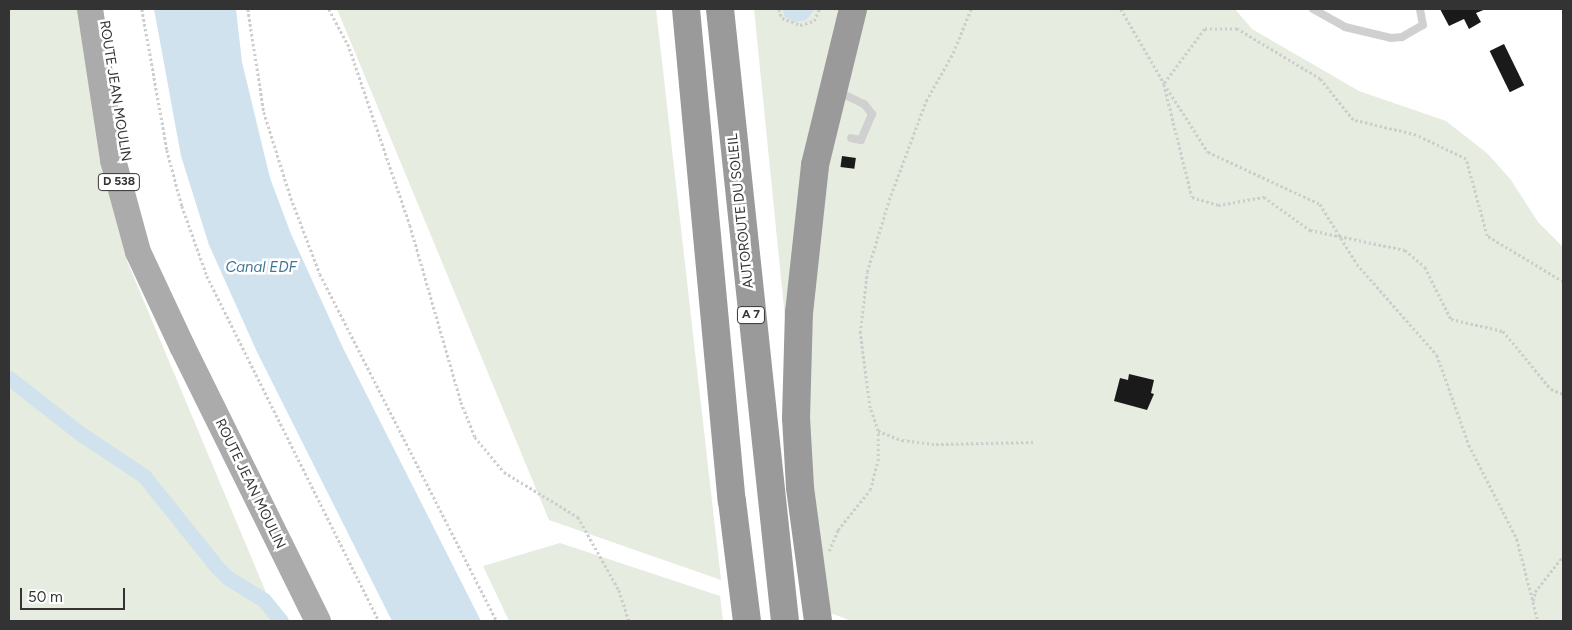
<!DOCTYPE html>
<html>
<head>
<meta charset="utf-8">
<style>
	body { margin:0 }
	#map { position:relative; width:1572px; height:630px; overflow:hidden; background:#fff; font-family:Figtree,sans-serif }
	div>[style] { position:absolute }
	.green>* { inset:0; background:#e6ecdf }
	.water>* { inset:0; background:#cfe2ee }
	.canal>* { height:15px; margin:-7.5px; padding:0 7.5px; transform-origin:7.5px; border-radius:7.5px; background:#cfe2ee }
	.building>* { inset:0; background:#1a1a1a; transform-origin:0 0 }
	.path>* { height:2.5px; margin-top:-1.25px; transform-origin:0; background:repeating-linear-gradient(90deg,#cdcdcd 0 2.5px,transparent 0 5px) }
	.lane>* { height:8px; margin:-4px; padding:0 4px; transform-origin:4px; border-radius:4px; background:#d0d0d0 }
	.primary>* { height:26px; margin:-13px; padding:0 13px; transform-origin:13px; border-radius:13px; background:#ababab }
	.highway>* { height:28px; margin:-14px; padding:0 14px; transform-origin:14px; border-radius:14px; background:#9a9a9a }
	span { translate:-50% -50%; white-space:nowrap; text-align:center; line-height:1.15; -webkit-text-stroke:5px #fff; paint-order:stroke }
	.shield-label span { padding:1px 4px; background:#fff; border:1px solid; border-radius:4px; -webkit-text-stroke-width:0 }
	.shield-label { font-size:12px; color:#333; font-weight:700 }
	.street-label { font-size:14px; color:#333 }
	.water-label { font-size:15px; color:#3f7597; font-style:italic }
	.frame { position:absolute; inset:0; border:10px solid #333; pointer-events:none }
	.scale { position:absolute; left:20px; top:588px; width:105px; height:22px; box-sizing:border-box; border:2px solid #333; border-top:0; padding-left:6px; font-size:15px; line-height:18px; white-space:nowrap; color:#333; -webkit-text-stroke:4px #fff; paint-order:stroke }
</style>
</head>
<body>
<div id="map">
	<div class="green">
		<i style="clip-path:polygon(9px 9px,80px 9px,98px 135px,127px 261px,278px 621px,9px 621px)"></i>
		<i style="clip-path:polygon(337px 9px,656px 9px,721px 580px,549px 520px)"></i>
		<i style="clip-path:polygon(754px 9px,1235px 9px,1252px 29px,1359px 91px,1446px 121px,1488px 154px,1511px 180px,1538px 222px,1563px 247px,1563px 621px,852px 621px,814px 607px)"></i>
		<i style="clip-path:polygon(560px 543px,720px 596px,723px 621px,509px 621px,483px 566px)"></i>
	</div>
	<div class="water">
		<i style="clip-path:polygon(154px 9px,236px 9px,242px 62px,270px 178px,291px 234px,344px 350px,481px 621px,392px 621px,257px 352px,209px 245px,181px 156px)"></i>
		<i style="clip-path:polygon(783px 9px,815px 9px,806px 20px,795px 22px,785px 17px)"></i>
	</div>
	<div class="canal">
		<i style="left:9px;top:378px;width:88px;rotate:38deg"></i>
		<i style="left:78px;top:432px;width:79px;rotate:33.7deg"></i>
		<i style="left:144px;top:476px;width:117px;rotate:51.3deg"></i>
		<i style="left:217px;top:567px;width:16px;rotate:45deg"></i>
		<i style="left:228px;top:578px;width:42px;rotate:31.4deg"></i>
		<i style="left:264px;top:600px;width:27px;rotate:51deg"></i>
	</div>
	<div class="building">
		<i style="clip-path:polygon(1440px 9px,1486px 9px,1476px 13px,1481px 22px,1469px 29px,1464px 19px,1449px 26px)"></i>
		<i style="left:1504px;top:44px;width:46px;height:16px;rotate:64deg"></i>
		<i style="left:842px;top:156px;width:14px;height:11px;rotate:8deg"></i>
		<i style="clip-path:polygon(1129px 374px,1154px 380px,1151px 393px,1154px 394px,1147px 410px,1114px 401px,1120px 378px,1128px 380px)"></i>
	</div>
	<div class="path">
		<i style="left:142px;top:9px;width:143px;rotate:79.9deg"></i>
		<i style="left:167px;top:150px;width:58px;rotate:75deg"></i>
		<i style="left:182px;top:206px;width:74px;rotate:70.3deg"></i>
		<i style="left:207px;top:276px;width:385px;rotate:63.5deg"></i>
		<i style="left:248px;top:9px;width:104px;rotate:81.2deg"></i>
		<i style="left:264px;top:112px;width:90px;rotate:72.6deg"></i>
		<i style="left:291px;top:198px;width:81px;rotate:69.1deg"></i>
		<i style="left:320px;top:274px;width:390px;rotate:63deg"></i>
		<i style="left:329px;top:9px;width:40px;rotate:62deg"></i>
		<i style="left:348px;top:44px;width:191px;rotate:71.1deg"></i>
		<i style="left:410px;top:225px;width:184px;rotate:73.9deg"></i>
		<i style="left:461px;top:402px;width:38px;rotate:68deg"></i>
		<i style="left:475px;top:437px;width:45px;rotate:50.4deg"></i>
		<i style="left:504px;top:472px;width:87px;rotate:31.3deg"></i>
		<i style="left:578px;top:517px;width:84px;rotate:60.7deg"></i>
		<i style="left:619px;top:590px;width:33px;rotate:72deg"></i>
		<i style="left:779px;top:9px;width:9px;rotate:72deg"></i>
		<i style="left:782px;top:18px;width:19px;rotate:21deg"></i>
		<i style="left:800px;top:25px;width:15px;rotate:-16deg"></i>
		<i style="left:814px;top:21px;width:13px;rotate:-67deg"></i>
		<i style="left:1121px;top:9px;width:86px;rotate:59.8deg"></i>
		<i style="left:1167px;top:88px;width:76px;rotate:57.4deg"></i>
		<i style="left:1208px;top:152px;width:123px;rotate:24.9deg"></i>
		<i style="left:1320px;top:204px;width:70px;rotate:58.3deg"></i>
		<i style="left:1357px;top:264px;width:121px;rotate:48.7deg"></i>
		<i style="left:1437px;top:355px;width:96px;rotate:70.4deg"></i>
		<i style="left:1469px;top:445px;width:106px;rotate:62.9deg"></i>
		<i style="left:1517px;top:539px;width:85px;rotate:75.6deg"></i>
		<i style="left:1563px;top:282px;width:89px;rotate:-148.8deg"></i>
		<i style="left:1487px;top:236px;width:80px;rotate:-105.3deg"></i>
		<i style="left:1466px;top:159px;width:55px;rotate:-154.4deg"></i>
		<i style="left:1416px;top:135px;width:65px;rotate:-166.6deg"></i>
		<i style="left:1353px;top:120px;width:53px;rotate:-128.8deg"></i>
		<i style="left:1320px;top:79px;width:97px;rotate:-148.9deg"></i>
		<i style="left:1237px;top:29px;width:32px;rotate:180deg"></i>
		<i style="left:1205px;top:29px;width:69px;rotate:126.7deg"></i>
		<i style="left:1164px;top:84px;width:116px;rotate:76.1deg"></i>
		<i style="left:1192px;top:197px;width:27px;rotate:17deg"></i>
		<i style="left:1218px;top:205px;width:47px;rotate:-9.9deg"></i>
		<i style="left:1264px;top:197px;width:57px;rotate:35.7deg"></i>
		<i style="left:1310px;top:230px;width:97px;rotate:11.9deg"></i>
		<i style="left:1405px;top:250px;width:26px;rotate:40deg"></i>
		<i style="left:1425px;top:267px;width:58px;rotate:63.4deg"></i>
		<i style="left:1451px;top:319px;width:53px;rotate:13deg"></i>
		<i style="left:1503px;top:331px;width:75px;rotate:50.4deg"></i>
		<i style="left:1551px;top:389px;width:13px;rotate:23deg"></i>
		<i style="left:878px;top:431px;width:26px;rotate:21deg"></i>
		<i style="left:902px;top:440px;width:34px;rotate:7deg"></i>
		<i style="left:936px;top:444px;width:97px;rotate:-1.2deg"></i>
		<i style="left:829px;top:551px;width:23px;rotate:-67deg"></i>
		<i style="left:838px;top:530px;width:51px;rotate:-51.3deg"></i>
		<i style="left:870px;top:490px;width:30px;rotate:-75deg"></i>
		<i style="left:878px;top:461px;width:30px;rotate:-90deg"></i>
		<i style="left:878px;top:431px;width:24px;rotate:-109deg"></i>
		<i style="left:870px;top:408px;width:76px;rotate:-97.6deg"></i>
		<i style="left:860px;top:333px;width:61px;rotate:-83.5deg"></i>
		<i style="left:867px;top:272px;width:75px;rotate:-73deg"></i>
		<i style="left:889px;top:200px;width:106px;rotate:-69.5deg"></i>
		<i style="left:926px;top:101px;width:55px;rotate:-60.6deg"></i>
		<i style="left:953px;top:53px;width:48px;rotate:-67.8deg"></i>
		<i style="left:1533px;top:601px;width:9px;rotate:-77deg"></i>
		<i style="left:1535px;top:592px;width:46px;rotate:-52.1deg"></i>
	</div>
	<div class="lane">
		<i style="left:1313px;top:9px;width:37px;rotate:29deg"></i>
		<i style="left:1345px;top:27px;width:47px;rotate:13.4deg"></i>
		<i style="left:1391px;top:38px;width:11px;rotate:-5deg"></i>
		<i style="left:1402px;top:37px;width:24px;rotate:-30deg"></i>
		<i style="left:1423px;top:25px;width:16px;rotate:-101deg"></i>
		<i style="left:839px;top:92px;width:28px;rotate:26deg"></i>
		<i style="left:864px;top:104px;width:13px;rotate:51deg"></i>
		<i style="left:872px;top:114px;width:28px;rotate:113deg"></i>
		<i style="left:861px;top:140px;width:10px;rotate:-169deg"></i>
	</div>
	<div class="primary">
		<i style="left:90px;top:9px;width:153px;rotate:81.3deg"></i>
		<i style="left:113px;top:160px;width:95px;rotate:74.8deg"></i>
		<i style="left:138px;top:252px;width:104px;rotate:64.9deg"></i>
		<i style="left:182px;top:346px;width:307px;rotate:63.7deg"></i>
	</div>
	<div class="highway">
		<i style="left:686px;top:9px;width:494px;rotate:84.7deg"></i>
		<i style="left:732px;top:501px;width:121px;rotate:82.9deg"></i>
		<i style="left:720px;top:9px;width:615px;rotate:83.94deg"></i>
		<i style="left:818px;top:621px;width:135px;rotate:-97.7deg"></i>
		<i style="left:800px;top:487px;width:69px;rotate:-93.3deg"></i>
		<i style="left:796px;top:418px;width:105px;rotate:-88.4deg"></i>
		<i style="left:799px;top:313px;width:149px;rotate:-83.8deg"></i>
		<i style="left:815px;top:165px;width:161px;rotate:-76.3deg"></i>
	</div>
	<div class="shield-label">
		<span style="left:119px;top:182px">D 538</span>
		<span style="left:751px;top:315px">A 7</span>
	</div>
	<div class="street-label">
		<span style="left:115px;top:91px;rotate:81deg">ROUTE JEAN MOULIN</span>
		<span style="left:741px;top:211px;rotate:-96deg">AUTOROUTE DU SOLEIL</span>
		<span style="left:250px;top:484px;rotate:64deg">ROUTE JEAN MOULIN</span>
	</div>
	<div class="water-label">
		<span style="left:261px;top:268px">Canal EDF</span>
	</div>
	<div class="frame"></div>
	<div class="scale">50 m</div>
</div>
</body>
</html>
